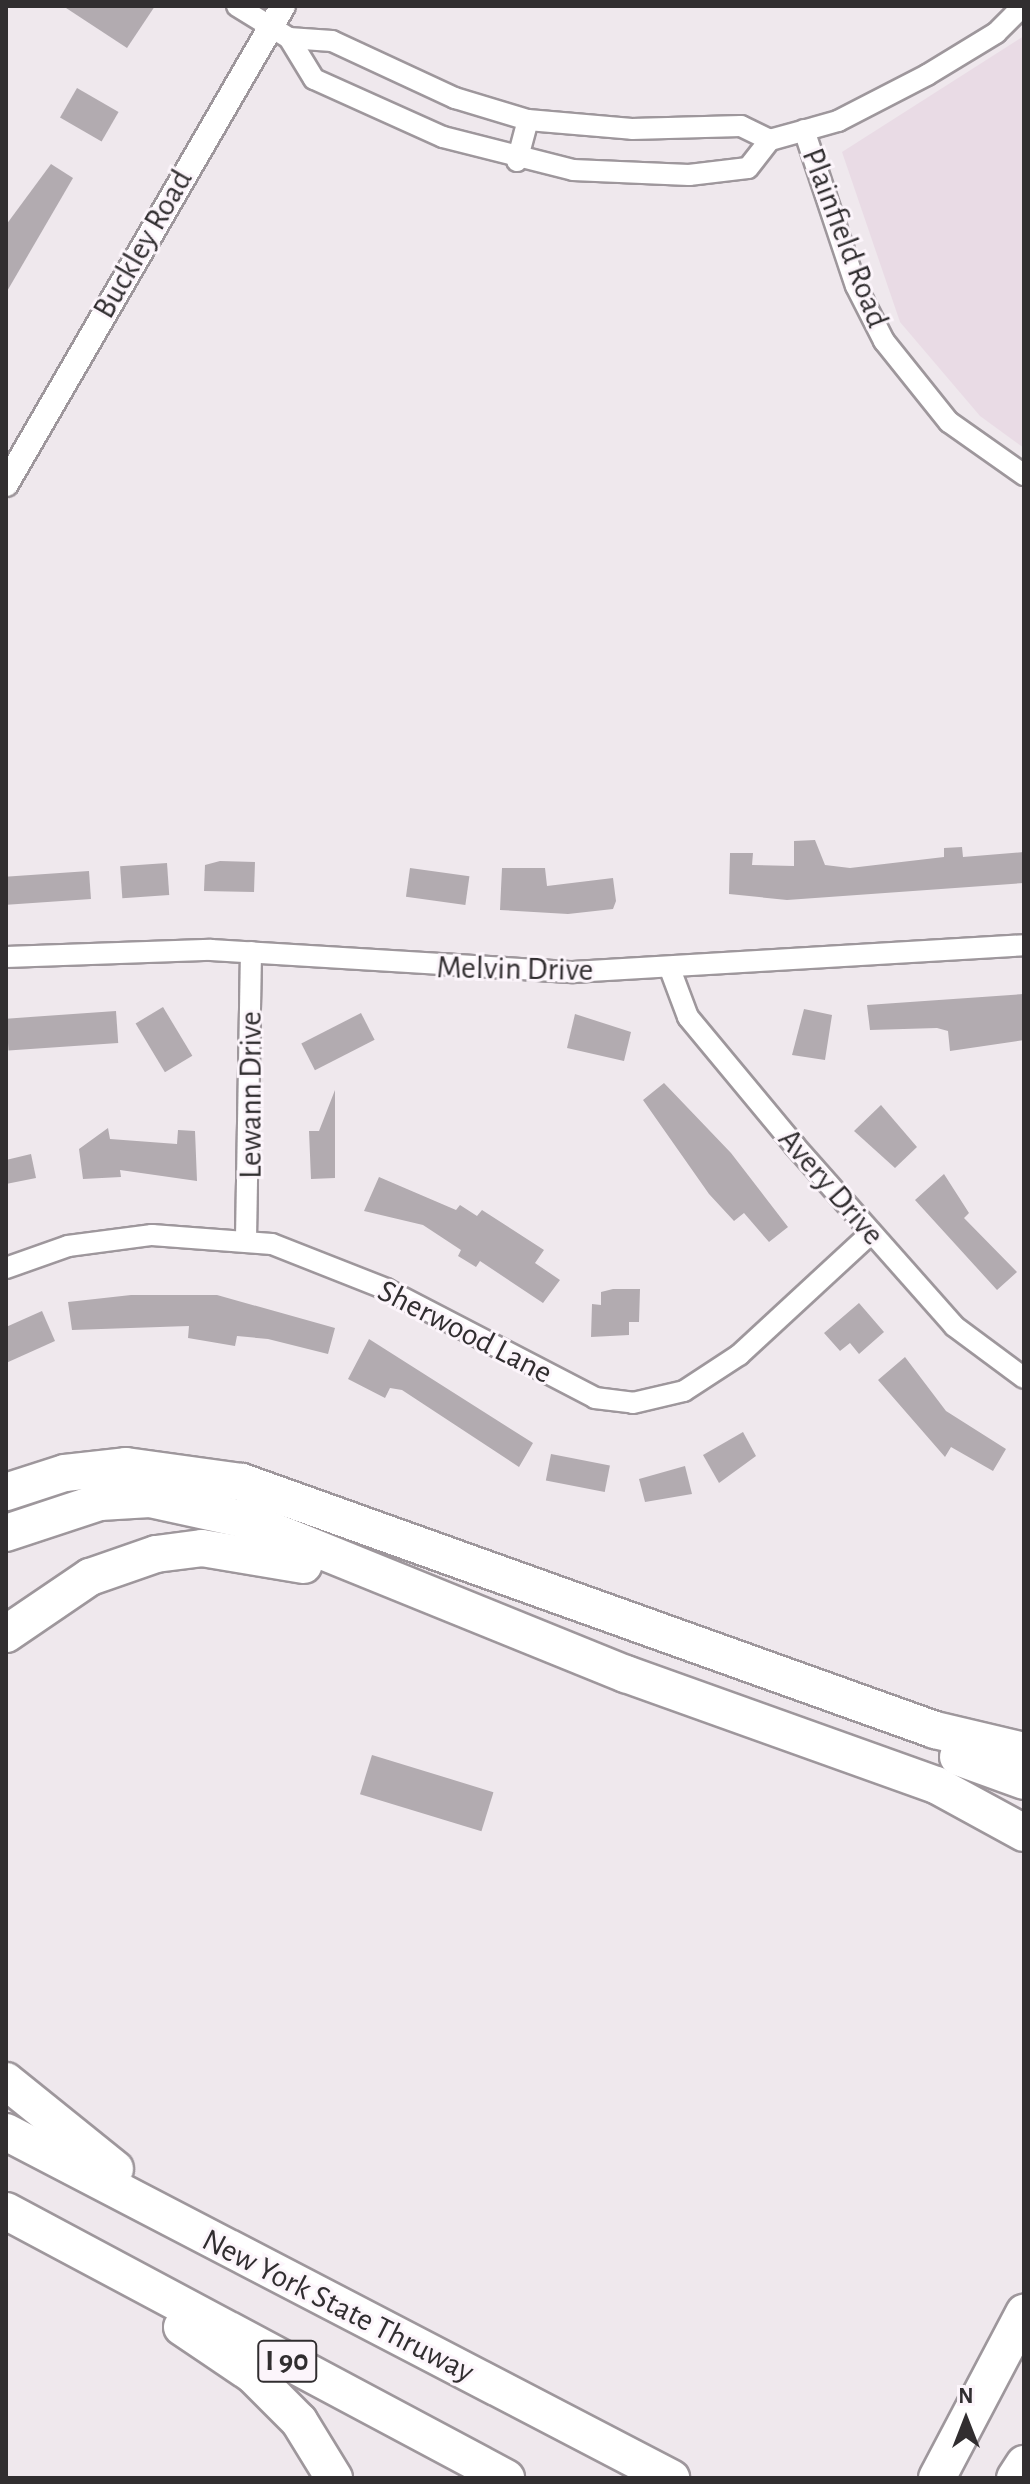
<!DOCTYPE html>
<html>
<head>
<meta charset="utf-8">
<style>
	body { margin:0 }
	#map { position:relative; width:1030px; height:2484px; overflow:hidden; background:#efe8ed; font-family:"Alegreya Sans",sans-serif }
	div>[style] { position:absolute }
	.built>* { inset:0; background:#e9dbe5 }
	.building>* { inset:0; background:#b2abb0; transform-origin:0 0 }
	.roads { filter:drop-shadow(2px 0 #9e979c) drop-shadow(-2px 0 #9e979c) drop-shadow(0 2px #9e979c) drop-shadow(0 -2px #9e979c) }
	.minor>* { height:20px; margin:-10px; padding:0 10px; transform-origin:10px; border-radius:10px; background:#fff }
	.tertiary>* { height:24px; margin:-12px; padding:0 12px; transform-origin:12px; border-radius:12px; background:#fff }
	.motorway>* { height:36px; margin:-18px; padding:0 18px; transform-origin:18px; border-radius:18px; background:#fff }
	span { translate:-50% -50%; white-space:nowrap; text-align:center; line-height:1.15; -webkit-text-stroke:6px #fcf5fb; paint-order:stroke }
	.shield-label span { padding:2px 6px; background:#fcf5fb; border:2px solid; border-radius:6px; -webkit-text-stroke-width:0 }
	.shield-label { font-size:30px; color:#312e30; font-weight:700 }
	.street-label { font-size:32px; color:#312e30 }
	.frame { position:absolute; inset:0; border:8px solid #312e30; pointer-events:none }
	.north { position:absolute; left:926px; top:2380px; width:80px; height:80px; -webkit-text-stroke:6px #fcf5fb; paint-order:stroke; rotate:0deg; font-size:22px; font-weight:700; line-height:32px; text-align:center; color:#312e30 }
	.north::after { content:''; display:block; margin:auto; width:28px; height:36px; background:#312e30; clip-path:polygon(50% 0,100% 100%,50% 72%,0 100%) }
</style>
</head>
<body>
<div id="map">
	<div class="built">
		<i style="clip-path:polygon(1024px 36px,1024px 448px,980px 416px,900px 322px,842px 152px)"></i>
	</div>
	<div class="building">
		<i style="clip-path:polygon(63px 6px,155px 6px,127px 48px)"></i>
		<i style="left:77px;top:88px;width:48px;height:34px;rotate:30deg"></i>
		<i style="clip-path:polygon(51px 164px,73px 178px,6px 293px,6px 225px)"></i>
		<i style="clip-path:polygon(815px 840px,825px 865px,850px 868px,944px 857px,944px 848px,962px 847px,963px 857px,1024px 852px,1024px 883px,787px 900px,729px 894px,730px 853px,753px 853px,752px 865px,794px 866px,794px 841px)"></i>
		<i style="clip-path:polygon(220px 861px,255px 862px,254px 892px,204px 891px,205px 865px)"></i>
		<i style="left:167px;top:863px;width:32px;height:47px;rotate:86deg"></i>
		<i style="left:410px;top:868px;width:60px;height:29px;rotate:8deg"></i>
		<i style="clip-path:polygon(502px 868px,545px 868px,547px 886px,613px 878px,616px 901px,613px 909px,568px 914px,500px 910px)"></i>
		<i style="left:89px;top:871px;width:28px;height:84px;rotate:86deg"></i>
		<i style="clip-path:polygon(1024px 994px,1024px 1040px,950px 1051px,948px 1031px,937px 1028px,870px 1030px,867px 1005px)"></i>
		<i style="left:163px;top:1007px;width:57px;height:32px;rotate:59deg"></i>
		<i style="clip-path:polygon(804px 1009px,832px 1015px,825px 1060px,792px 1055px)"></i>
		<i style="left:116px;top:1011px;width:32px;height:110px;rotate:86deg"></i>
		<i style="left:361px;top:1013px;width:30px;height:67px;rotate:63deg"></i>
		<i style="clip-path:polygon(575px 1014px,631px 1032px,624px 1061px,567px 1048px)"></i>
		<i style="clip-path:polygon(664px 1083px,731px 1153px,788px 1227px,769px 1242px,744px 1213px,734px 1221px,709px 1194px,643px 1100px)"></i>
		<i style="clip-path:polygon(335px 1090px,335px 1178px,311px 1179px,309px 1131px,319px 1131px)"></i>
		<i style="clip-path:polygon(881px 1105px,917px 1147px,895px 1168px,854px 1131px)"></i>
		<i style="clip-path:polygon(108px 1128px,110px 1139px,177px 1144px,178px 1130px,195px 1131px,197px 1181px,120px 1170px,121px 1177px,83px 1179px,79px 1149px)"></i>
		<i style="clip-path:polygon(31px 1154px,36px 1178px,6px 1184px,6px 1160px)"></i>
		<i style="clip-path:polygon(944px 1174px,969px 1213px,964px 1218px,1017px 1272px,997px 1290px,915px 1200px)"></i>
		<i style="clip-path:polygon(379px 1177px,456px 1210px,460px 1205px,477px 1216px,482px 1210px,544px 1250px,535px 1263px,560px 1280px,543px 1303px,480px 1261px,476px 1267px,458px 1256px,461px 1250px,423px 1225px,364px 1211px)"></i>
		<i style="clip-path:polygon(613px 1289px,640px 1289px,639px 1322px,629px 1322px,629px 1335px,591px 1337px,592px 1304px,601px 1305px,601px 1292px)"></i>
		<i style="clip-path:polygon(131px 1295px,217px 1295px,335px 1328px,328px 1354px,268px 1339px,237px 1336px,235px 1346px,188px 1338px,189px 1326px,72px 1330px,68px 1302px)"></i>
		<i style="clip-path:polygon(859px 1303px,884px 1332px,859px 1354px,850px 1343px,840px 1351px,824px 1333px)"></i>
		<i style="clip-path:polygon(42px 1311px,55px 1341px,6px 1363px,6px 1327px)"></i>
		<i style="clip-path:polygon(369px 1339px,533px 1443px,519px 1467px,402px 1390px,390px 1388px,385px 1398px,348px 1379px)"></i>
		<i style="clip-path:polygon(905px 1357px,946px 1411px,1006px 1449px,993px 1471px,951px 1447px,945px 1457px,878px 1380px)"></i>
		<i style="clip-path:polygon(743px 1432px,756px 1456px,719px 1483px,703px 1455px)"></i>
		<i style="left:551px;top:1454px;width:60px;height:27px;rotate:11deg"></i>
		<i style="clip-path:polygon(685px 1466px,692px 1494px,645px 1502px,639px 1479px)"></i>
		<i style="left:372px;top:1755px;width:127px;height:41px;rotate:17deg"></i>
	</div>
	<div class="roads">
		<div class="minor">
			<i style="left:237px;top:6px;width:61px;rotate:31.6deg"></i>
			<i style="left:289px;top:38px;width:43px;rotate:4deg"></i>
			<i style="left:332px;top:41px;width:136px;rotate:24.9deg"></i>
			<i style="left:455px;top:98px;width:76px;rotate:16.8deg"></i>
			<i style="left:528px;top:120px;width:104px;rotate:4.9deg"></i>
			<i style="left:632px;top:129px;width:109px;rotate:-1.6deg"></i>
			<i style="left:741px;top:126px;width:32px;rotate:26deg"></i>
			<i style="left:289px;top:38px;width:48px;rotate:58.6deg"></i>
			<i style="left:314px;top:79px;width:141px;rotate:24.2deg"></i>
			<i style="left:443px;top:137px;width:134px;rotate:14.2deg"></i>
			<i style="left:573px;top:170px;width:116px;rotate:2.5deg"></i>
			<i style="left:689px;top:175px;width:59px;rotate:-6.8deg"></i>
			<i style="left:748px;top:168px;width:36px;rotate:-52deg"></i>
			<i style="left:770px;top:140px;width:71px;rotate:-15.6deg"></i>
			<i style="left:838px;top:121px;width:100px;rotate:-27.3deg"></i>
			<i style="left:927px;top:75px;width:81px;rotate:-31.3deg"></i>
			<i style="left:996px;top:33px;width:38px;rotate:-45deg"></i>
			<i style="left:804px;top:130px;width:164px;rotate:71.6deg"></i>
			<i style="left:856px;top:286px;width:62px;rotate:63deg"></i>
			<i style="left:884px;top:341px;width:104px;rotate:51.3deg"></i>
			<i style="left:949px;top:422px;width:92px;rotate:35.2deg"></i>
			<i style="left:517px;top:161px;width:42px;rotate:-75deg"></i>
			<i style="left:6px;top:957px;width:205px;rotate:-2deg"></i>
			<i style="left:211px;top:950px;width:363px;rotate:3.5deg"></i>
			<i style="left:573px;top:972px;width:452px;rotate:-3.4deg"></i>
			<i style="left:670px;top:969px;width:51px;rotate:69.4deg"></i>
			<i style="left:688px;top:1017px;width:168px;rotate:50.3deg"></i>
			<i style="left:795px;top:1146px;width:240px;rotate:48.5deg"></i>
			<i style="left:954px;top:1326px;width:87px;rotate:36.6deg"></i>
			<i style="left:246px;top:1238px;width:286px;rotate:-89deg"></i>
			<i style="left:6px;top:1268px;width:66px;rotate:-19.5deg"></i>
			<i style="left:68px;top:1246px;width:85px;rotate:-7.5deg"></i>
			<i style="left:152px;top:1235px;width:120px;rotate:4.3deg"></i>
			<i style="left:272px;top:1244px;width:123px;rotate:21.5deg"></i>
			<i style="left:386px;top:1289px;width:236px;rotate:27.5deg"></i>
			<i style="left:595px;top:1398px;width:38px;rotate:7deg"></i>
			<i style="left:633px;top:1403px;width:52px;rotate:-13.2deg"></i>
			<i style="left:684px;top:1391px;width:66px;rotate:-33.2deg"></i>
			<i style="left:739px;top:1355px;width:180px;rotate:-42.7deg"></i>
		</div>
		<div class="tertiary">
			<i style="left:6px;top:484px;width:552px;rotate:-59.91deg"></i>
		</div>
		<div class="motorway">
			<i style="left:6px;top:1492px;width:62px;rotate:-17.9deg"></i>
			<i style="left:65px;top:1473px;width:61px;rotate:-6.5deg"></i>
			<i style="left:126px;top:1466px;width:117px;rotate:7.9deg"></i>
			<i style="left:242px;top:1482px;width:736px;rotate:19.69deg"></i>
			<i style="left:935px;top:1730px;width:91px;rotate:13.3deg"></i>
			<i style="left:6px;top:1533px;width:99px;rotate:-18.3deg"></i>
			<i style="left:100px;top:1502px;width:50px;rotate:-3.4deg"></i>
			<i style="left:150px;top:1499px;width:98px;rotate:12.3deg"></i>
			<i style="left:246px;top:1520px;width:410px;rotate:22.1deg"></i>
			<i style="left:626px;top:1674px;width:329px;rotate:19.7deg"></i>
			<i style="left:936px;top:1785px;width:100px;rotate:28.6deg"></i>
			<i style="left:6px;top:1634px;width:102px;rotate:-34.2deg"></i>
			<i style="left:90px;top:1577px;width:70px;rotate:-19.2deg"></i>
			<i style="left:156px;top:1554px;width:46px;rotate:-7.4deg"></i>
			<i style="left:202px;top:1548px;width:103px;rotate:9.5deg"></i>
			<i style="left:958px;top:1757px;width:70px;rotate:20deg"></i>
			<i style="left:6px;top:2081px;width:140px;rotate:38.9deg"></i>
			<i style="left:6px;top:2132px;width:750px;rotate:27.49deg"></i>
			<i style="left:6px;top:2211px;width:567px;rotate:28.1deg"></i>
			<i style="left:182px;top:2327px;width:86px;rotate:34.1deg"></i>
			<i style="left:253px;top:2375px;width:65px;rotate:45deg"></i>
			<i style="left:299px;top:2421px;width:67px;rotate:58.4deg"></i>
			<i style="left:937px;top:2478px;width:187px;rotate:-62.2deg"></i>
			<i style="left:1015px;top:2478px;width:17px;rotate:-57deg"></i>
		</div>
	</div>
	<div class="shield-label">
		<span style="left:287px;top:2361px">I 90</span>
	</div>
	<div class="street-label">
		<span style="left:845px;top:238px;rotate:69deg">Plainfield Road</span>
		<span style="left:143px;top:244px;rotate:-60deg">Buckley Road</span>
		<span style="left:515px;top:969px;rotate:1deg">Melvin Drive</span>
		<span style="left:251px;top:1095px;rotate:-90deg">Lewann Drive</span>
		<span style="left:831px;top:1187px;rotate:49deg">Avery Drive</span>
		<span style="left:465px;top:1332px;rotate:27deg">Sherwood Lane</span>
		<span style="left:338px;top:2306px;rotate:27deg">New York State Thruway</span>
	</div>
	<div class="frame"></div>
	<div class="north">N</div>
</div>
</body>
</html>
